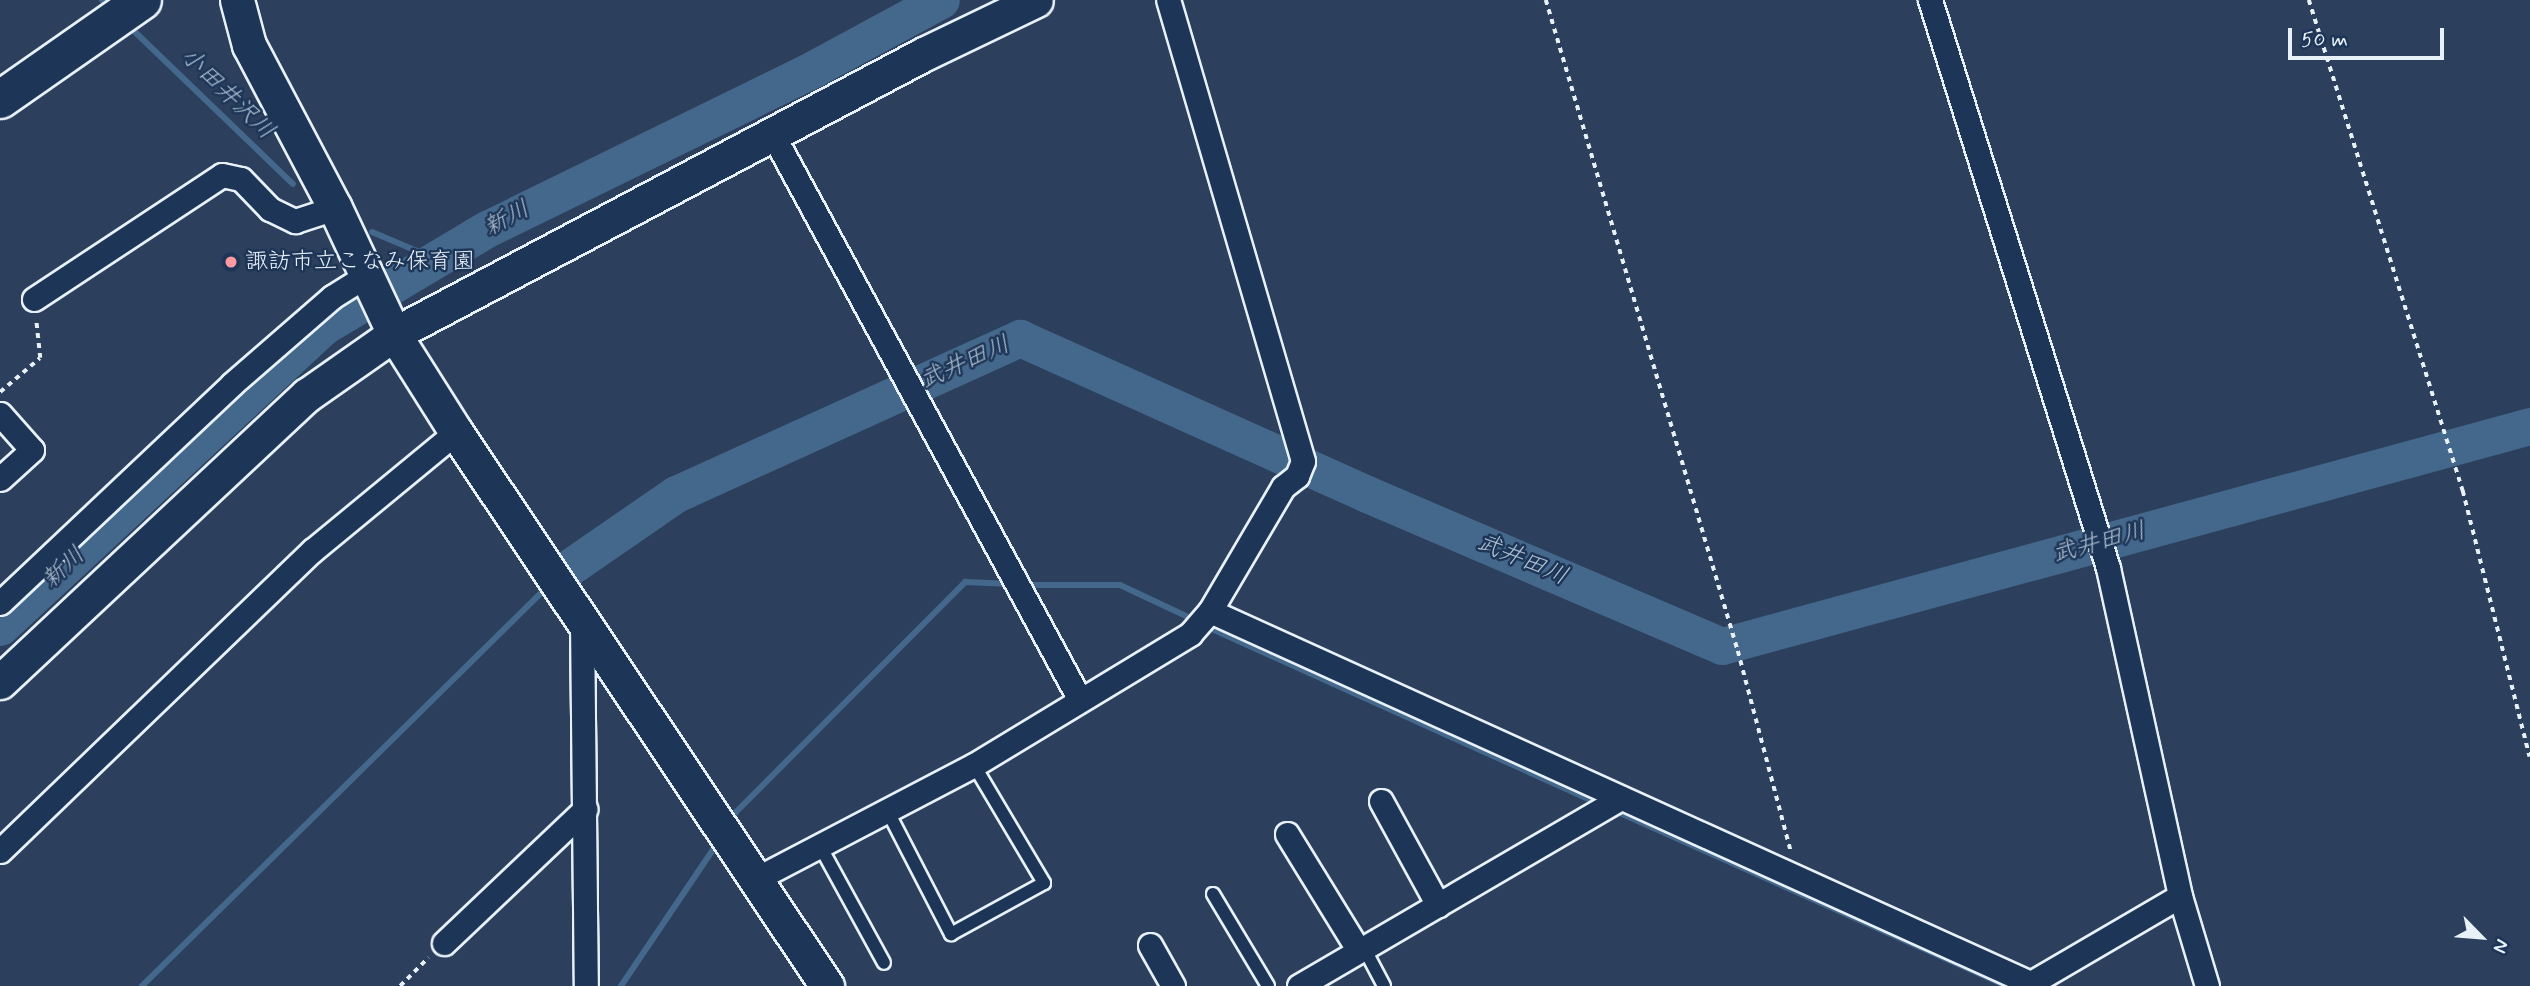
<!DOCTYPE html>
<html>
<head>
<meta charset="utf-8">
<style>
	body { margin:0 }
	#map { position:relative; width:2530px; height:986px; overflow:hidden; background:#2c3f5d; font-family:Mynerve,"Klee One",sans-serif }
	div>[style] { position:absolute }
	.stream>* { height:6px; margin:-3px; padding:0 3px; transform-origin:3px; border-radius:3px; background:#44688b }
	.river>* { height:37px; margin:-18.5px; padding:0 18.5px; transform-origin:18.5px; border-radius:18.5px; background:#44688b }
	.path>* { height:3.5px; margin-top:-1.75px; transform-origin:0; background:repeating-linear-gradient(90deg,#e8f1f8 0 5px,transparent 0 10px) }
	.roads { filter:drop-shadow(2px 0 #e8f1f8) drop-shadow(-2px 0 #e8f1f8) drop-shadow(0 2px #e8f1f8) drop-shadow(0 -2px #e8f1f8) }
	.lane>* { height:12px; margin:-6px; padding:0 6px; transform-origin:6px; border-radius:6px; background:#1d3557 }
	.street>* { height:23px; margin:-11.5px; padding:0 11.5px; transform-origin:11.5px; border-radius:11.5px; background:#1d3557 }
	.secondary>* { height:33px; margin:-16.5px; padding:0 16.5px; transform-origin:16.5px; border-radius:16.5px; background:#1d3557 }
	.primary>* { height:37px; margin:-18.5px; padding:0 18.5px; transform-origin:18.5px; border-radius:18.5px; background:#1d3557 }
	.dots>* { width:19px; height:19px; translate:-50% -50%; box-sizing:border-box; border:4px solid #1d3557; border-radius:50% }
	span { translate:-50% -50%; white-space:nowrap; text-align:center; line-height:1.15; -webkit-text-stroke:5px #1d3557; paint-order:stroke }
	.poi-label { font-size:23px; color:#e8f1f8 }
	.left { translate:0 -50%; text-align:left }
	.water-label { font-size:24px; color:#afc1d2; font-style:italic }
	.north { position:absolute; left:2446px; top:902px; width:70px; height:70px; -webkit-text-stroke:5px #1d3557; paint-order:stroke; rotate:115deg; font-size:19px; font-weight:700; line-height:28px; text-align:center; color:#e8f1f8 }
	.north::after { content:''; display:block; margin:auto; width:24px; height:32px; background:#e8f1f8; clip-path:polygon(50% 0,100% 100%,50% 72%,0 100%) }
	.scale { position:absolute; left:2288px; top:28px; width:156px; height:32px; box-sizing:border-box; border:4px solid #e8f1f8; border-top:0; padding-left:9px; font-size:21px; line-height:24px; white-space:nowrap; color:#e8f1f8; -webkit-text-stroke:5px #1d3557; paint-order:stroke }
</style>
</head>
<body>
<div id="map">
	<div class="stream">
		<i style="left:102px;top:0;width:4px;rotate:45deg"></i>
		<i style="left:135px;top:32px;width:219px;rotate:43.9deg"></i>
		<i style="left:372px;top:232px;width:69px;rotate:22.9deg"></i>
		<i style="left:1025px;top:585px;width:95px"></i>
		<i style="left:1120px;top:585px;width:73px;rotate:25.2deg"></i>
		<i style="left:1212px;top:629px;width:416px;rotate:24.3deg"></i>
		<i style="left:1620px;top:813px;width:419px;rotate:24.1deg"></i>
		<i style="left:730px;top:821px;width:11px;rotate:-56deg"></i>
		<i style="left:736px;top:812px;width:325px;rotate:-45.1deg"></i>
		<i style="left:965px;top:582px;width:46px;rotate:2.5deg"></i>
		<i style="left:142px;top:986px;width:569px;rotate:-44.57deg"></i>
		<i style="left:621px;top:986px;width:174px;rotate:-56deg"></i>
	</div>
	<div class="river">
		<i style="left:570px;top:567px;width:129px;rotate:-34.6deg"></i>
		<i style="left:676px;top:494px;width:378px;rotate:-24.4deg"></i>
		<i style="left:1020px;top:338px;width:380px;rotate:24.2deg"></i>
		<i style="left:1367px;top:494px;width:386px;rotate:23.2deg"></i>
		<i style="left:1722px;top:646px;width:837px;rotate:-15.23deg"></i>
		<i style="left:0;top:627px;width:442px;rotate:-42.9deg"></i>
		<i style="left:324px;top:326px;width:190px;rotate:-30.8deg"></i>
		<i style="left:487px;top:229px;width:365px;rotate:-26.1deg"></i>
		<i style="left:815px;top:68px;width:143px;rotate:-28.4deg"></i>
	</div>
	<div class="path">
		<i style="left:1546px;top:0;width:679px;rotate:73.57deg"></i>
		<i style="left:1738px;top:651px;width:208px;rotate:75.2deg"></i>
		<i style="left:2309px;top:0;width:515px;rotate:72.59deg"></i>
		<i style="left:2463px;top:491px;width:274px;rotate:75.9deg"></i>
		<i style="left:0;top:392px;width:52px;rotate:-40.4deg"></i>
		<i style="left:40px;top:358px;width:39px;rotate:-96deg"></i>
		<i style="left:400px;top:986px;width:40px;rotate:-45deg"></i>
	</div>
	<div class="roads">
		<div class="lane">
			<i style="left:887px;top:810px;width:140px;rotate:62.7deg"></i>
			<i style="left:951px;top:934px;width:106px;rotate:-28.7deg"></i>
			<i style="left:1044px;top:883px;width:137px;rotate:-120.7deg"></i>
			<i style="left:820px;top:846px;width:133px;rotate:61.3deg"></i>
			<i style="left:1213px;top:894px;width:107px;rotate:59.1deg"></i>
			<i style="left:1364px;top:948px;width:43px;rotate:62.2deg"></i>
		</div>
		<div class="street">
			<i style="left:1930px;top:0;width:595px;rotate:72.6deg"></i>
			<i style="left:2108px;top:568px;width:336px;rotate:77.6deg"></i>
			<i style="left:2180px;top:896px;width:94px;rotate:73.3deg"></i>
			<i style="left:773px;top:135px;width:641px;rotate:61.48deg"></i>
			<i style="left:34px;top:299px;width:225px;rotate:-33.4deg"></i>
			<i style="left:222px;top:175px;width:19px;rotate:12deg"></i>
			<i style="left:241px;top:179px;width:42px;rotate:46deg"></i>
			<i style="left:270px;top:209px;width:28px;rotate:26deg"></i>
			<i style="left:295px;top:221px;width:42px;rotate:-18deg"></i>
			<i style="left:0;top:414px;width:48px;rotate:48.4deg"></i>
			<i style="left:32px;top:450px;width:43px;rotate:137.8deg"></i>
			<i style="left:0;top:603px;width:319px;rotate:-43.3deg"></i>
			<i style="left:232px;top:384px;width:133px;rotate:-41deg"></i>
			<i style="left:332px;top:297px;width:40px;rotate:-32deg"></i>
			<i style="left:1210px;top:611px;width:900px;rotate:24.4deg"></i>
			<i style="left:582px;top:621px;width:365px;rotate:89.4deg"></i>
			<i style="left:1381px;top:801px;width:119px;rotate:61.3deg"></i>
			<i style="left:1287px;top:834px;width:137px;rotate:58.4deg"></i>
			<i style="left:0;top:851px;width:434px;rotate:-43.9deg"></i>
			<i style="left:313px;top:550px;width:185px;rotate:-39.5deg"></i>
			<i style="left:756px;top:879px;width:246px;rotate:-27.6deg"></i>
			<i style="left:974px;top:765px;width:253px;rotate:-31.2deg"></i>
			<i style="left:1190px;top:634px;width:30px;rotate:-49deg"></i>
			<i style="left:1210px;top:611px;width:144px;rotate:-59.5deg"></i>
			<i style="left:1283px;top:487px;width:18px;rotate:-38deg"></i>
			<i style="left:1297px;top:476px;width:16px;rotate:-68deg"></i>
			<i style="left:1303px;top:461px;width:480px;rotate:-106.3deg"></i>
			<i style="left:444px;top:943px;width:195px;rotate:-43.5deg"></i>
			<i style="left:1150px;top:945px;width:47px;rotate:60.7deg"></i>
			<i style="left:1299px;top:986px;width:373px;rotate:-30.3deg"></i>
			<i style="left:2026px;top:986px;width:178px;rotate:-30.3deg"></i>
		</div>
		<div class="secondary">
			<i style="left:237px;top:0;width:47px;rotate:75.1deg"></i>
			<i style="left:249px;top:45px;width:184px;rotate:62.2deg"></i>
			<i style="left:335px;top:208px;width:139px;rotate:64.9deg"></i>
			<i style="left:394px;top:334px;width:116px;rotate:57.7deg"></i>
			<i style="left:456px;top:432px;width:667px;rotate:56.19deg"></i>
			<i style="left:0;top:682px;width:420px;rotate:-43.1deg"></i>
			<i style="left:307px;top:395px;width:106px;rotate:-35deg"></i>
			<i style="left:394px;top:334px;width:599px;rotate:-27.85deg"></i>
			<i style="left:924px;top:54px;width:124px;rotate:-25.7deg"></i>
		</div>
		<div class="primary">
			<i style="left:0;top:99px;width:173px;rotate:-34.9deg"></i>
		</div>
	</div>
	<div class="dots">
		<i style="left:231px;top:262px;background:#ff9aa2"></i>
	</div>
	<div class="poi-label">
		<span class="left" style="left:245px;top:262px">諏訪市立こなみ保育園</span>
	</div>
	<div class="water-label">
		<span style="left:227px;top:94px;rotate:44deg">小田井沢川</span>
		<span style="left:507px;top:219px;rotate:-28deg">新川</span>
		<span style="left:965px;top:363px;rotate:-24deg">武井田川</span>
		<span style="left:2099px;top:543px;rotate:-15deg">武井田川</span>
		<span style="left:1522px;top:560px;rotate:23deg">武井田川</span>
		<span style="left:64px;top:568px;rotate:-43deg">新川</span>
	</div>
	<div class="north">N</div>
	<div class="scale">50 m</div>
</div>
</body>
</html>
